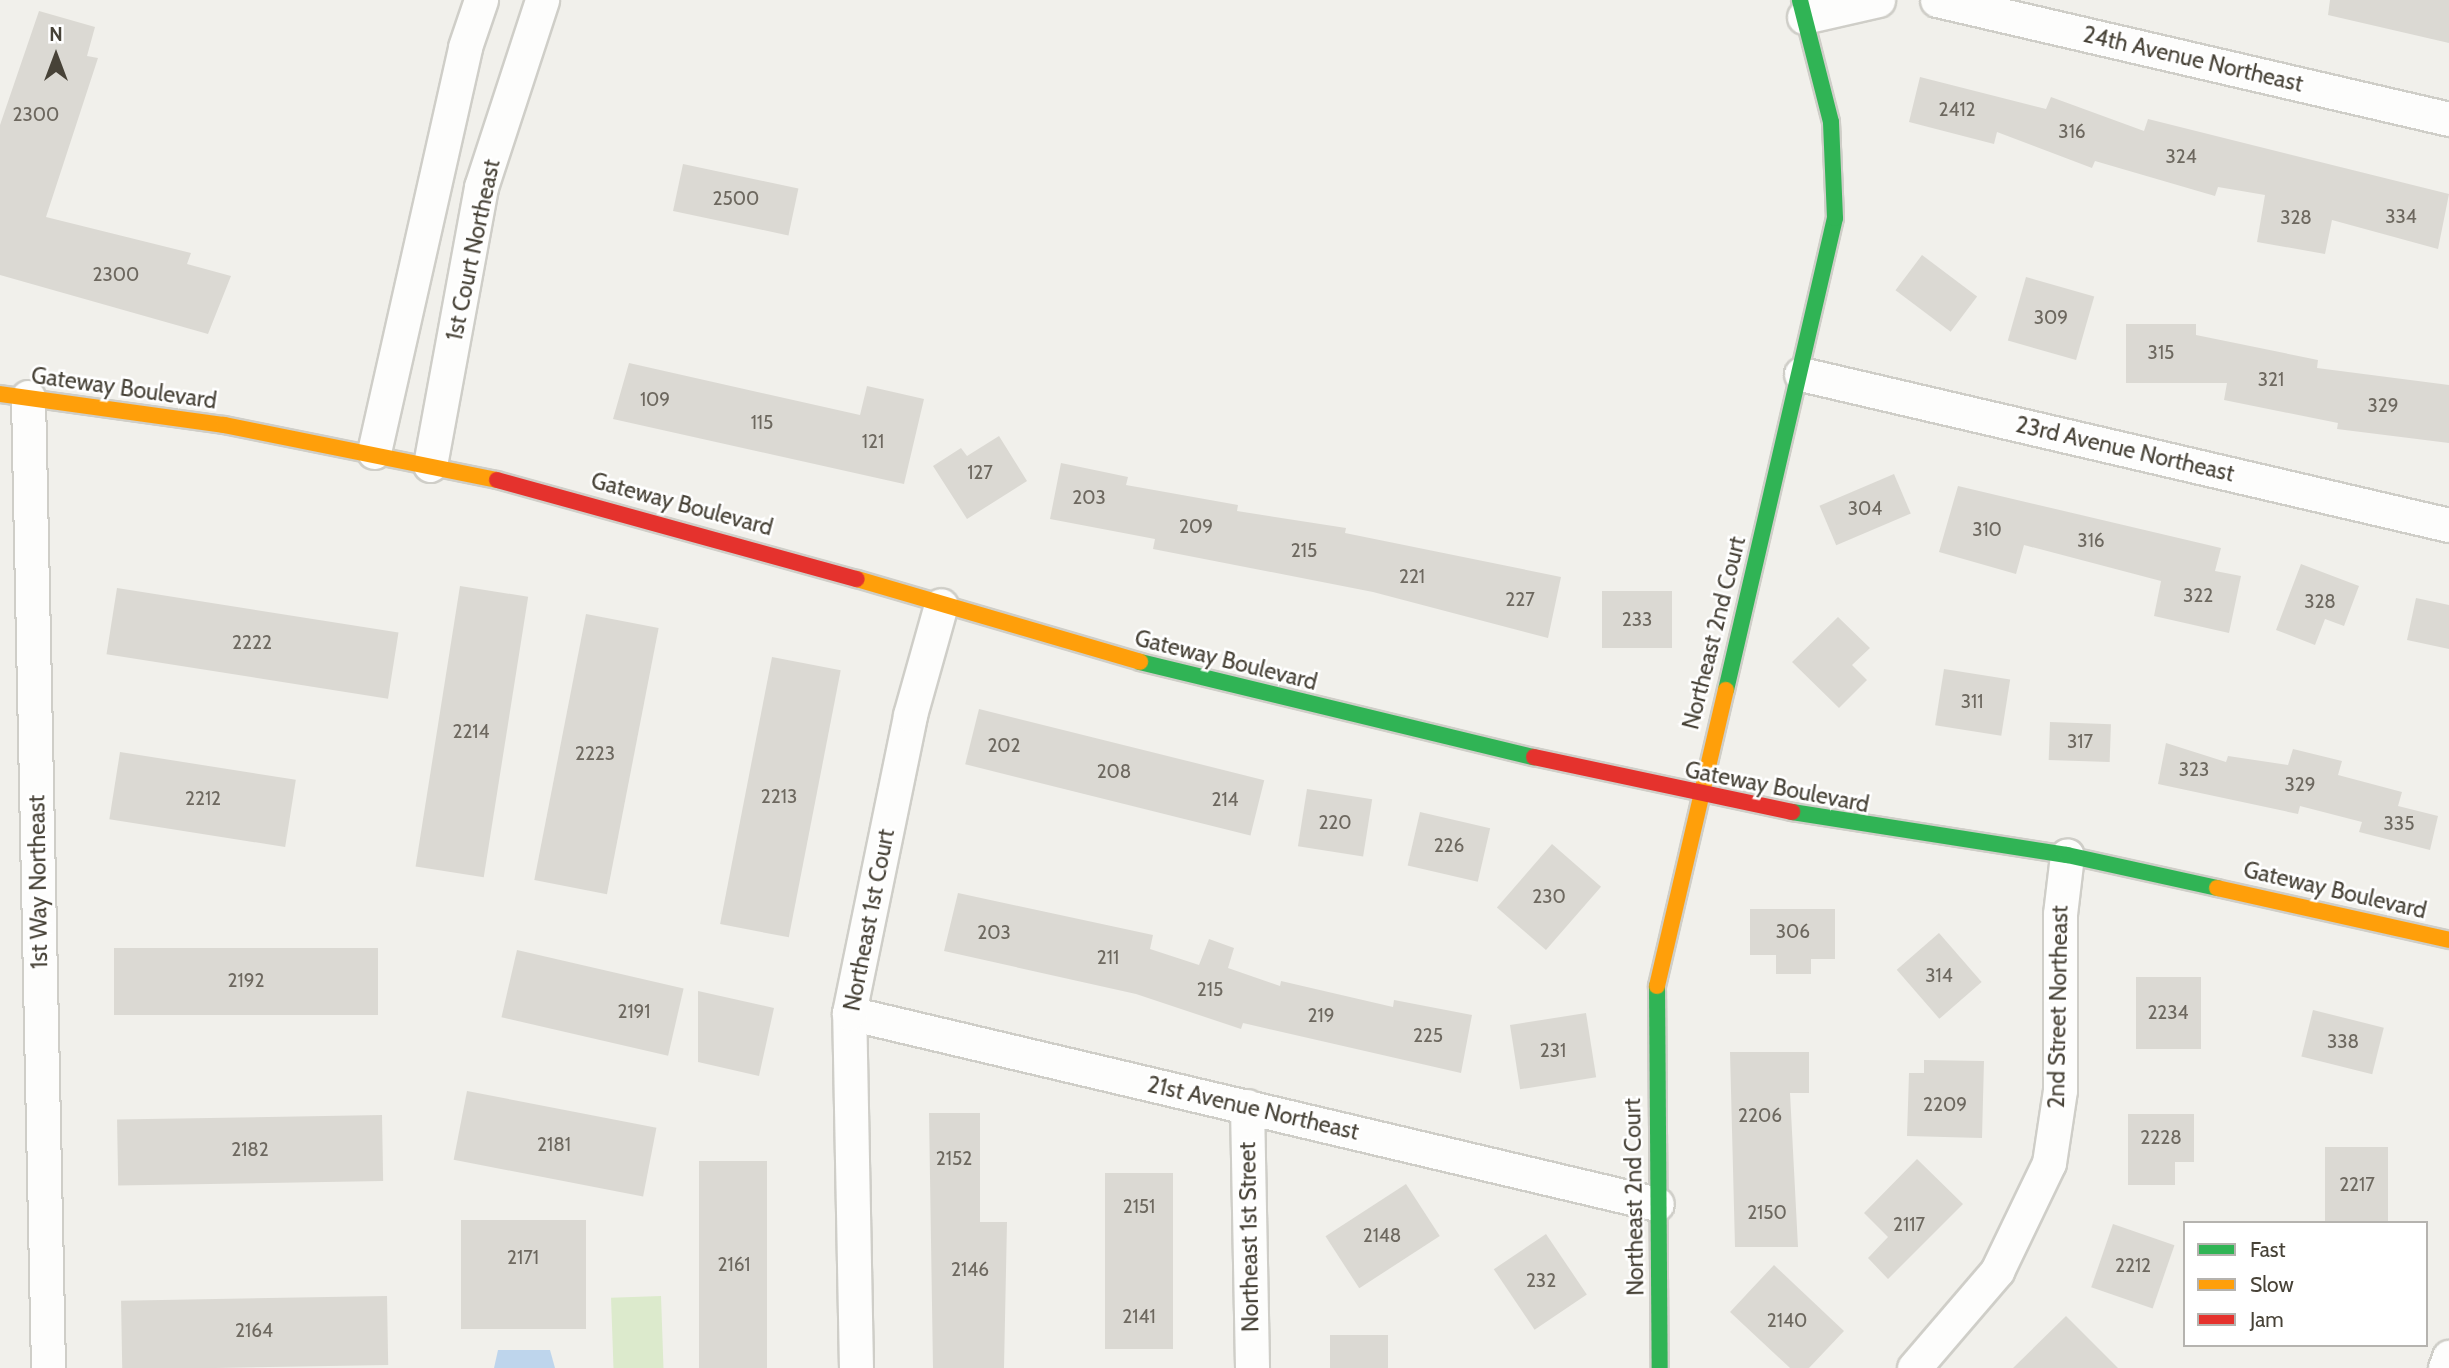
<!DOCTYPE html>
<html>
<head>
<meta charset="utf-8">
<style>
	body { margin:0 }
	#map { position:relative; width:2449px; height:1368px; overflow:hidden; background:#f1f0eb; font-family:Cabin,sans-serif }
	div>[style] { position:absolute }
	.green>* { inset:0; background:#dceacc; transform-origin:0 0 }
	.water>* { inset:0; background:#bed5ec }
	.building>* { inset:0; background:#dbd9d3; transform-origin:0 0 }
	.roads { filter:drop-shadow(2px 0 #cfcec8) drop-shadow(-2px 0 #cfcec8) drop-shadow(0 2px #cfcec8) drop-shadow(0 -2px #cfcec8) }
	.street>* { height:33px; margin:-16.5px; padding:0 16.5px; transform-origin:16.5px; border-radius:16.5px; background:#fdfdfc }
	.fast>* { height:16px; margin:-8px; padding:0 8px; transform-origin:8px; border-radius:8px; background:#30b455 }
	.slow>* { height:16px; margin:-8px; padding:0 8px; transform-origin:8px; border-radius:8px; background:#ff9f0a }
	.jam>* { height:16px; margin:-8px; padding:0 8px; transform-origin:8px; border-radius:8px; background:#e5322d }
	span { translate:-50% -50%; white-space:nowrap; text-align:center; line-height:1.15; -webkit-text-stroke:5px #fff; paint-order:stroke }
	.number-label { font-size:19px; color:#6d685f }
	.number-label span { -webkit-text-stroke-width:0 }
	.street-label { font-size:23px; color:#474237 }
	.legend { position:absolute; left:2183px; top:1221px; width:245px; height:126px; box-sizing:border-box; background:#fff; border:2px solid #b5b3af; margin:0; padding:9px 12px; list-style:none; font-size:21px; color:#474237 }
	.legend li { display:flex; align-items:center; gap:14px; height:35px }
	.legend b { width:35px; border:2px solid #b5b3af }
	.north { position:absolute; left:21px; top:21px; width:70px; height:70px; -webkit-text-stroke:5px #fff; paint-order:stroke; rotate:0deg; font-size:19px; font-weight:700; line-height:28px; text-align:center; color:#474237 }
	.north::after { content:''; display:block; margin:auto; width:24px; height:32px; background:#474237; clip-path:polygon(50% 0,100% 100%,50% 72%,0 100%) }
</style>
</head>
<body>
<div id="map">
	<div class="green">
		<i style="left:661px;top:1296px;width:72px;height:50px;rotate:88deg"></i>
	</div>
	<div class="water">
		<i style="clip-path:polygon(498px 1350px,550px 1350px,555px 1368px,494px 1368px)"></i>
	</div>
	<div class="building">
		<i style="clip-path:polygon(2330px 0,2449px 0,2449px 43px,2328px 15px)"></i>
		<i style="clip-path:polygon(39px 11px,95px 27px,87px 56px,98px 58px,46px 217px,191px 253px,187px 264px,231px 276px,208px 334px,0 275px,0 125px)"></i>
		<i style="clip-path:polygon(1920px 77px,2046px 109px,2051px 97px,2144px 131px,2148px 119px,2449px 194px,2438px 249px,2332px 220px,2325px 254px,2257px 242px,2265px 195px,2218px 187px,2215px 196px,2095px 161px,2092px 168px,1997px 132px,1994px 144px,1909px 122px)"></i>
		<i style="left:683px;top:164px;width:118px;height:48px;rotate:12deg"></i>
		<i style="left:1922px;top:255px;width:69px;height:44px;rotate:37deg"></i>
		<i style="left:2026px;top:277px;width:71px;height:66px;rotate:16deg"></i>
		<i style="clip-path:polygon(2126px 324px,2196px 324px,2196px 335px,2318px 360px,2317px 368px,2449px 385px,2449px 443px,2337px 429px,2338px 423px,2224px 400px,2227px 383px,2126px 383px)"></i>
		<i style="clip-path:polygon(629px 363px,860px 415px,867px 386px,924px 399px,904px 484px,613px 419px)"></i>
		<i style="clip-path:polygon(999px 436px,1027px 481px,967px 519px,933px 466px,961px 448px,967px 456px)"></i>
		<i style="clip-path:polygon(1061px 463px,1128px 477px,1126px 485px,1238px 505px,1237px 511px,1346px 528px,1345px 533px,1561px 577px,1548px 638px,1373px 592px,1153px 549px,1155px 539px,1050px 519px)"></i>
		<i style="left:1894px;top:474px;width:43px;height:81px;rotate:67deg"></i>
		<i style="clip-path:polygon(1958px 486px,2221px 548px,2215px 571px,2241px 576px,2229px 633px,2154px 616px,2161px 581px,2024px 545px,2016px 574px,1939px 552px)"></i>
		<i style="clip-path:polygon(2301px 564px,2359px 586px,2344px 626px,2325px 619px,2315px 645px,2276px 630px)"></i>
		<i style="left:460px;top:586px;width:69px;height:284px;rotate:9deg"></i>
		<i style="left:117px;top:588px;width:285px;height:67px;rotate:9deg"></i>
		<i style="left:1602px;top:591px;width:70px;height:57px"></i>
		<i style="clip-path:polygon(2416px 598px,2449px 605px,2449px 649px,2407px 640px)"></i>
		<i style="left:586px;top:614px;width:74px;height:271px;rotate:11deg"></i>
		<i style="clip-path:polygon(1838px 617px,1870px 648px,1852px 665px,1867px 680px,1839px 708px,1792px 662px)"></i>
		<i style="left:772px;top:657px;width:70px;height:272px;rotate:11deg"></i>
		<i style="left:1944px;top:669px;width:67px;height:57px;rotate:9deg"></i>
		<i style="left:979px;top:709px;width:294px;height:57px;rotate:14deg"></i>
		<i style="left:2050px;top:722px;width:61px;height:38px;rotate:2deg"></i>
		<i style="clip-path:polygon(2166px 743px,2226px 762px,2228px 756px,2288px 765px,2293px 749px,2342px 761px,2338px 775px,2402px 792px,2398px 806px,2438px 816px,2430px 850px,2359px 832px,2362px 822px,2300px 806px,2298px 814px,2158px 784px)"></i>
		<i style="left:120px;top:752px;width:178px;height:68px;rotate:9deg"></i>
		<i style="left:1307px;top:789px;width:66px;height:58px;rotate:9deg"></i>
		<i style="left:1420px;top:812px;width:72px;height:55px;rotate:13deg"></i>
		<i style="left:1552px;top:844px;width:65px;height:84px;rotate:41deg"></i>
		<i style="clip-path:polygon(958px 893px,1153px 935px,1150px 949px,1199px 965px,1209px 939px,1234px 948px,1228px 968px,1280px 986px,1281px 981px,1393px 1007px,1394px 1000px,1472px 1015px,1461px 1073px,1243px 1023px,1241px 1029px,1136px 994px,944px 951px)"></i>
		<i style="clip-path:polygon(1750px 909px,1835px 909px,1835px 959px,1811px 959px,1811px 974px,1776px 974px,1776px 955px,1750px 955px)"></i>
		<i style="left:1939px;top:933px;width:65px;height:56px;rotate:49deg"></i>
		<i style="left:114px;top:948px;width:264px;height:67px"></i>
		<i style="left:517px;top:950px;width:171px;height:69px;rotate:13deg"></i>
		<i style="left:2136px;top:977px;width:65px;height:72px"></i>
		<i style="clip-path:polygon(698px 991px,774px 1008px,759px 1076px,698px 1062px)"></i>
		<i style="left:2313px;top:1010px;width:73px;height:48px;rotate:14deg"></i>
		<i style="left:1586px;top:1013px;width:65px;height:77px;rotate:81deg"></i>
		<i style="clip-path:polygon(1730px 1052px,1809px 1052px,1809px 1093px,1790px 1093px,1798px 1247px,1735px 1247px)"></i>
		<i style="clip-path:polygon(1924px 1060px,1984px 1061px,1982px 1138px,1907px 1136px,1909px 1073px,1924px 1073px)"></i>
		<i style="left:467px;top:1091px;width:193px;height:70px;rotate:11deg"></i>
		<i style="clip-path:polygon(929px 1113px,980px 1113px,980px 1222px,1007px 1222px,1004px 1368px,933px 1368px)"></i>
		<i style="clip-path:polygon(2128px 1114px,2194px 1114px,2194px 1162px,2175px 1162px,2175px 1185px,2128px 1185px)"></i>
		<i style="left:382px;top:1115px;width:66px;height:265px;rotate:89deg"></i>
		<i style="left:2325px;top:1147px;width:63px;height:76px"></i>
		<i style="clip-path:polygon(1917px 1159px,1963px 1204px,1888px 1279px,1868px 1258px,1888px 1237px,1864px 1213px)"></i>
		<i style="left:699px;top:1161px;width:68px;height:207px"></i>
		<i style="left:1105px;top:1173px;width:68px;height:176px"></i>
		<i style="left:1406px;top:1184px;width:62px;height:96px;rotate:57deg"></i>
		<i style="left:461px;top:1220px;width:125px;height:109px"></i>
		<i style="left:2113px;top:1224px;width:65px;height:67px;rotate:19deg"></i>
		<i style="left:1546px;top:1234px;width:73px;height:63px;rotate:56deg"></i>
		<i style="clip-path:polygon(1774px 1265px,1844px 1331px,1809px 1368px,1790px 1368px,1730px 1312px)"></i>
		<i style="left:387px;top:1296px;width:69px;height:266px;rotate:89deg"></i>
		<i style="clip-path:polygon(2066px 1316px,2118px 1368px,2013px 1368px)"></i>
		<i style="left:1330px;top:1335px;width:58px;height:33px"></i>
	</div>
	<div class="roads">
		<div class="street">
			<i style="left:1937px;top:0;width:526px;rotate:13.08deg"></i>
			<i style="left:1804px;top:17px;width:76px;rotate:-12.9deg"></i>
			<i style="left:1801px;top:374px;width:665px;rotate:13.12deg"></i>
			<i style="left:28px;top:397px;width:971px;rotate:88.82deg"></i>
			<i style="left:374px;top:452px;width:415px;rotate:-77.3deg"></i>
			<i style="left:465px;top:47px;width:50px;rotate:-71.2deg"></i>
			<i style="left:430px;top:465px;width:283px;rotate:-79.6deg"></i>
			<i style="left:481px;top:187px;width:197px;rotate:-71.9deg"></i>
			<i style="left:849px;top:1013px;width:830px;rotate:13.3deg"></i>
			<i style="left:1247px;top:1106px;width:262px;rotate:88.9deg"></i>
			<i style="left:856px;top:1368px;width:355px;rotate:-91.1deg"></i>
			<i style="left:849px;top:1013px;width:304px;rotate:-78.4deg"></i>
			<i style="left:910px;top:715px;width:114px;rotate:-74.3deg"></i>
			<i style="left:1914px;top:1368px;width:128px;rotate:-49.4deg"></i>
			<i style="left:1997px;top:1271px;width:120px;rotate:-64.3deg"></i>
			<i style="left:2049px;top:1163px;width:74px;rotate:-81.4deg"></i>
			<i style="left:2060px;top:1090px;width:176px;rotate:-90deg"></i>
			<i style="left:2060px;top:914px;width:59px;rotate:-83.2deg"></i>
			<i style="left:2445px;top:1368px;width:12px;rotate:-70deg"></i>
		</div>
		<div class="fast">
			<i style="left:1140px;top:662px;width:405px;rotate:13.6deg"></i>
			<i style="left:1726px;top:690px;width:484px;rotate:-77deg"></i>
			<i style="left:1835px;top:218px;width:96px;rotate:-92.4deg"></i>
			<i style="left:1831px;top:122px;width:126px;rotate:-104.3deg"></i>
			<i style="left:1792px;top:812px;width:278px;rotate:8.9deg"></i>
			<i style="left:2067px;top:855px;width:154px;rotate:12.4deg"></i>
			<i style="left:1657px;top:986px;width:382px;rotate:89.6deg"></i>
		</div>
		<div class="slow">
			<i style="left:0;top:394px;width:226px;rotate:7.9deg"></i>
			<i style="left:224px;top:425px;width:278px;rotate:11.4deg"></i>
			<i style="left:857px;top:579px;width:295px;rotate:16.3deg"></i>
			<i style="left:2217px;top:888px;width:238px;rotate:12.6deg"></i>
			<i style="left:1657px;top:986px;width:304px;rotate:-76.9deg"></i>
		</div>
		<div class="jam">
			<i style="left:497px;top:480px;width:373px;rotate:15.4deg"></i>
			<i style="left:1534px;top:757px;width:264px;rotate:12deg"></i>
		</div>
	</div>
	<div class="number-label">
		<span style="left:1957px;top:110px">2412</span>
		<span style="left:36px;top:115px">2300</span>
		<span style="left:2072px;top:132px">316</span>
		<span style="left:2181px;top:157px">324</span>
		<span style="left:736px;top:199px">2500</span>
		<span style="left:2401px;top:217px">334</span>
		<span style="left:2296px;top:218px">328</span>
		<span style="left:116px;top:275px">2300</span>
		<span style="left:2051px;top:318px">309</span>
		<span style="left:2161px;top:353px">315</span>
		<span style="left:2271px;top:380px">321</span>
		<span style="left:655px;top:400px">109</span>
		<span style="left:2383px;top:406px">329</span>
		<span style="left:762px;top:423px">115</span>
		<span style="left:873px;top:442px">121</span>
		<span style="left:980px;top:473px">127</span>
		<span style="left:1089px;top:498px">203</span>
		<span style="left:1865px;top:509px">304</span>
		<span style="left:1196px;top:527px">209</span>
		<span style="left:1987px;top:530px">310</span>
		<span style="left:2091px;top:541px">316</span>
		<span style="left:1304px;top:551px">215</span>
		<span style="left:1412px;top:577px">221</span>
		<span style="left:2198px;top:596px">322</span>
		<span style="left:1520px;top:600px">227</span>
		<span style="left:2320px;top:602px">328</span>
		<span style="left:1637px;top:620px">233</span>
		<span style="left:252px;top:643px">2222</span>
		<span style="left:1972px;top:702px">311</span>
		<span style="left:471px;top:732px">2214</span>
		<span style="left:2080px;top:742px">317</span>
		<span style="left:1004px;top:746px">202</span>
		<span style="left:595px;top:754px">2223</span>
		<span style="left:2194px;top:770px">323</span>
		<span style="left:1114px;top:772px">208</span>
		<span style="left:2300px;top:785px">329</span>
		<span style="left:779px;top:797px">2213</span>
		<span style="left:203px;top:799px">2212</span>
		<span style="left:1225px;top:800px">214</span>
		<span style="left:1335px;top:823px">220</span>
		<span style="left:2399px;top:824px">335</span>
		<span style="left:1449px;top:846px">226</span>
		<span style="left:1549px;top:897px">230</span>
		<span style="left:1793px;top:932px">306</span>
		<span style="left:994px;top:933px">203</span>
		<span style="left:1108px;top:958px">211</span>
		<span style="left:1939px;top:976px">314</span>
		<span style="left:246px;top:981px">2192</span>
		<span style="left:1210px;top:990px">215</span>
		<span style="left:634px;top:1012px">2191</span>
		<span style="left:2168px;top:1013px">2234</span>
		<span style="left:1321px;top:1016px">219</span>
		<span style="left:1428px;top:1036px">225</span>
		<span style="left:2343px;top:1042px">338</span>
		<span style="left:1553px;top:1051px">231</span>
		<span style="left:1945px;top:1105px">2209</span>
		<span style="left:1760px;top:1116px">2206</span>
		<span style="left:2161px;top:1138px">2228</span>
		<span style="left:554px;top:1145px">2181</span>
		<span style="left:250px;top:1150px">2182</span>
		<span style="left:954px;top:1159px">2152</span>
		<span style="left:2357px;top:1185px">2217</span>
		<span style="left:1139px;top:1207px">2151</span>
		<span style="left:1767px;top:1213px">2150</span>
		<span style="left:1909px;top:1225px">2117</span>
		<span style="left:1382px;top:1236px">2148</span>
		<span style="left:523px;top:1258px">2171</span>
		<span style="left:734px;top:1265px">2161</span>
		<span style="left:2133px;top:1266px">2212</span>
		<span style="left:970px;top:1270px">2146</span>
		<span style="left:1541px;top:1281px">232</span>
		<span style="left:1139px;top:1317px">2141</span>
		<span style="left:1787px;top:1321px">2140</span>
		<span style="left:254px;top:1331px">2164</span>
	</div>
	<div class="street-label">
		<span style="left:2193px;top:59px;rotate:13deg">24th Avenue Northeast</span>
		<span style="left:473px;top:250px;rotate:-78deg">1st Court Northeast</span>
		<span style="left:124px;top:388px;rotate:8deg">Gateway Boulevard</span>
		<span style="left:2125px;top:449px;rotate:13deg">23rd Avenue Northeast</span>
		<span style="left:682px;top:504px;rotate:15deg">Gateway Boulevard</span>
		<span style="left:1714px;top:633px;rotate:-76deg">Northeast 2nd Court</span>
		<span style="left:1226px;top:660px;rotate:14deg">Gateway Boulevard</span>
		<span style="left:1777px;top:787px;rotate:11deg">Gateway Boulevard</span>
		<span style="left:38px;top:882px;rotate:-91deg">1st Way Northeast</span>
		<span style="left:2335px;top:890px;rotate:13deg">Gateway Boulevard</span>
		<span style="left:869px;top:920px;rotate:-79deg">Northeast 1st Court</span>
		<span style="left:2058px;top:1007px;rotate:-89deg">2nd Street Northeast</span>
		<span style="left:1253px;top:1108px;rotate:13deg">21st Avenue Northeast</span>
		<span style="left:1634px;top:1197px;rotate:-91deg">Northeast 2nd Court</span>
		<span style="left:1249px;top:1237px;rotate:-91deg">Northeast 1st Street</span>
	</div>
	<ul class="legend">
	<li><b style="height:9px;background:#30b455"></b>Fast</li>
	<li><b style="height:9px;background:#ff9f0a"></b>Slow</li>
	<li><b style="height:9px;background:#e5322d"></b>Jam</li>
	</ul>
	<div class="north">N</div>
</div>
</body>
</html>
